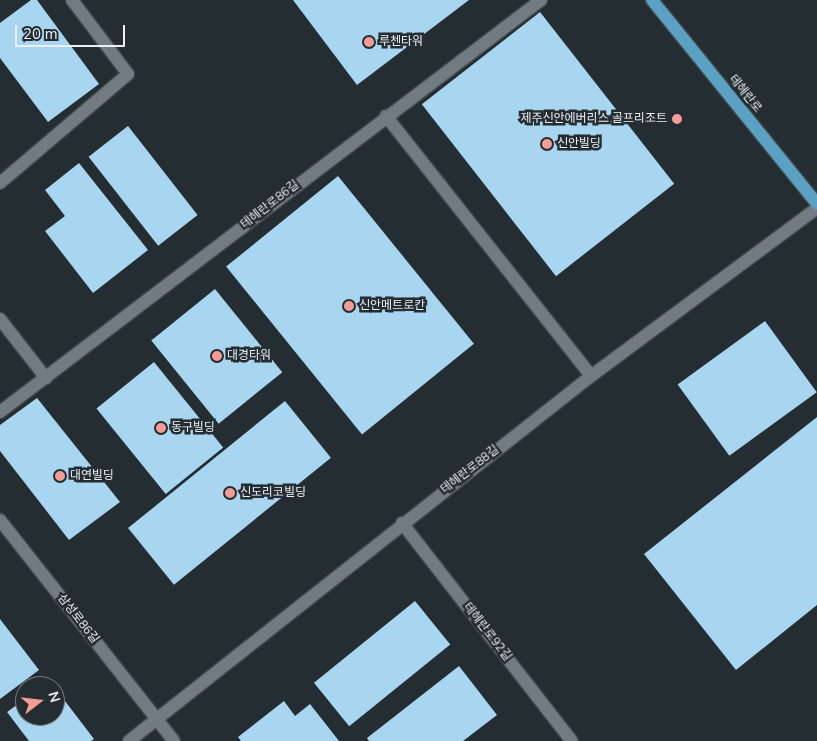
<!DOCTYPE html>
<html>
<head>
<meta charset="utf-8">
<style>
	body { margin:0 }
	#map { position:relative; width:817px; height:741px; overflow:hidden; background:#242d32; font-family:"Nunito Sans","Noto Sans KR",sans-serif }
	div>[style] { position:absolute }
	.building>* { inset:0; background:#a8d5ef; transform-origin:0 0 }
	.roads { filter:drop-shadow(1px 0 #424a4d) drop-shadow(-1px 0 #424a4d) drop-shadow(0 1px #424a4d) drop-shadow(0 -1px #424a4d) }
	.minor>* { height:12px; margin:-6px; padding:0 6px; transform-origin:6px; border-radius:6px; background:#717b81 }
	.major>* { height:12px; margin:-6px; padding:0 6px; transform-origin:6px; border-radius:6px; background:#5ba1c4 }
	.dots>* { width:14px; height:14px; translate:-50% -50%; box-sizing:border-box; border:2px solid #242d32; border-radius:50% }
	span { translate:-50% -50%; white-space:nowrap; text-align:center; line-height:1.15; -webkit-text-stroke:5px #242d32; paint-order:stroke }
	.poi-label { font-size:12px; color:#eaf0f3 }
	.left { translate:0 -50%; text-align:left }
	.right { translate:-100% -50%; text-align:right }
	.street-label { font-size:12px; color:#eaf0f3 }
	.north { position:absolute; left:15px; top:676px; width:50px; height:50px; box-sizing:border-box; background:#242d32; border:1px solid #737b7f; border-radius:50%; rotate:74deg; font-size:14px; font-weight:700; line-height:20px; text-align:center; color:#eaf0f3 }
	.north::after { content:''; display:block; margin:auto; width:18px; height:22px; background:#f59c96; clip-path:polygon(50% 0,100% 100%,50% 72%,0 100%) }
	.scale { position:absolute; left:15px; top:25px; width:110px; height:22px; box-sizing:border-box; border:2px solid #eaf0f3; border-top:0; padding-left:6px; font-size:15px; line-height:18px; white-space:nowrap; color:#eaf0f3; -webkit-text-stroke:4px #242d32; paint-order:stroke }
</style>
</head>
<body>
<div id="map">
	<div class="building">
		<i style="clip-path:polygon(31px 0,37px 0,99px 84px,48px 122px,0 58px,0 23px)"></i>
		<i style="clip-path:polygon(293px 0,469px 0,357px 85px)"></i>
		<i style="left:540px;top:12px;width:218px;height:150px;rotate:52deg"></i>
		<i style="left:128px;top:126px;width:113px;height:50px;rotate:52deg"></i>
		<i style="clip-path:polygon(79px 163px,148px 250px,93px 293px,45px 231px,65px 216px,45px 190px)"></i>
		<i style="left:338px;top:176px;width:216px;height:144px;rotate:51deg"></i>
		<i style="left:215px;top:289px;width:107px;height:82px;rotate:51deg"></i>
		<i style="left:765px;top:321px;width:88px;height:108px;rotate:54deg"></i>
		<i style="left:154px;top:362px;width:110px;height:74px;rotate:51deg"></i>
		<i style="clip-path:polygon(37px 398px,120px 502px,69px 540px,0 451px,0 425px)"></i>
		<i style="left:285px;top:401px;width:73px;height:202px;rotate:51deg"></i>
		<i style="clip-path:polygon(817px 417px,817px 605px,736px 670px,644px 554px)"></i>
		<i style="left:415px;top:601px;width:56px;height:130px;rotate:51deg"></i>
		<i style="clip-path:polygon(0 619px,39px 670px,0 699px)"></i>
		<i style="clip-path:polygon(459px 666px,497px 715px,463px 741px,369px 741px,367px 738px)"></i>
		<i style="clip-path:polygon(55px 688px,94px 739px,91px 741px,29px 741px,7px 712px,25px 699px,25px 716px,55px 716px)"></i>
		<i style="clip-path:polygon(284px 701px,295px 716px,310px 704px,339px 741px,241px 741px,238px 737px)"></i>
	</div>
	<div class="roads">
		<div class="minor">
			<i style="left:386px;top:116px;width:331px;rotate:51.7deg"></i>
			<i style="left:0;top:183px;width:168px;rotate:-40.4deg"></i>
			<i style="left:128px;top:74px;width:93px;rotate:-127.1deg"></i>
			<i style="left:0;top:319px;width:75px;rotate:52.1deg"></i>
			<i style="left:0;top:412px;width:680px;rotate:-37.29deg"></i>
			<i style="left:0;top:520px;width:281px;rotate:51.8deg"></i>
			<i style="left:402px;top:523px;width:276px;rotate:52.1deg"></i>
			<i style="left:129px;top:741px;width:589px;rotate:-38.31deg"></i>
			<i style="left:591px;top:376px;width:282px;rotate:-36.6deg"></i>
		</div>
		<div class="major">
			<i style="left:652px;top:0;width:262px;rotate:51deg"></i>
		</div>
	</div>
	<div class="dots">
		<i style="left:369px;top:42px;background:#f59c96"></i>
		<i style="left:677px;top:119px;background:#f59c96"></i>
		<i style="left:547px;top:144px;background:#f59c96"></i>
		<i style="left:349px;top:306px;background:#f59c96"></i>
		<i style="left:217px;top:356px;background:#f59c96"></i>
		<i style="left:161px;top:428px;background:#f59c96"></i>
		<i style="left:60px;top:476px;background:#f59c96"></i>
		<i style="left:230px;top:493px;background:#f59c96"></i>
	</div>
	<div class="poi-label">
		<span class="left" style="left:379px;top:42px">루첸타워</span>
		<span class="right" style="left:667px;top:119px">제주신안에버리스 골프리조트</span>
		<span class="left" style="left:557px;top:144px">신안빌딩</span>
		<span class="left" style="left:359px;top:306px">신안메트로칸</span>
		<span class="left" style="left:227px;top:356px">대경타워</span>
		<span class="left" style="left:171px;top:428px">동구빌딩</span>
		<span class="left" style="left:70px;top:476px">대연빌딩</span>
		<span class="left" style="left:240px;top:493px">신도리코빌딩</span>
	</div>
	<div class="street-label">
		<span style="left:745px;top:94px;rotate:51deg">테헤란로</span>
		<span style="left:270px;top:205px;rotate:-38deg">테헤란로86길</span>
		<span style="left:470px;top:470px;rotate:-38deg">테헤란로88길</span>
		<span style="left:78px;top:619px;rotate:52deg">삼성로86길</span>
		<span style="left:487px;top:632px;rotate:52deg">테헤란로92길</span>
	</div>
	<div class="north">N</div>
	<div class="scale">20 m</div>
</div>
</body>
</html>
